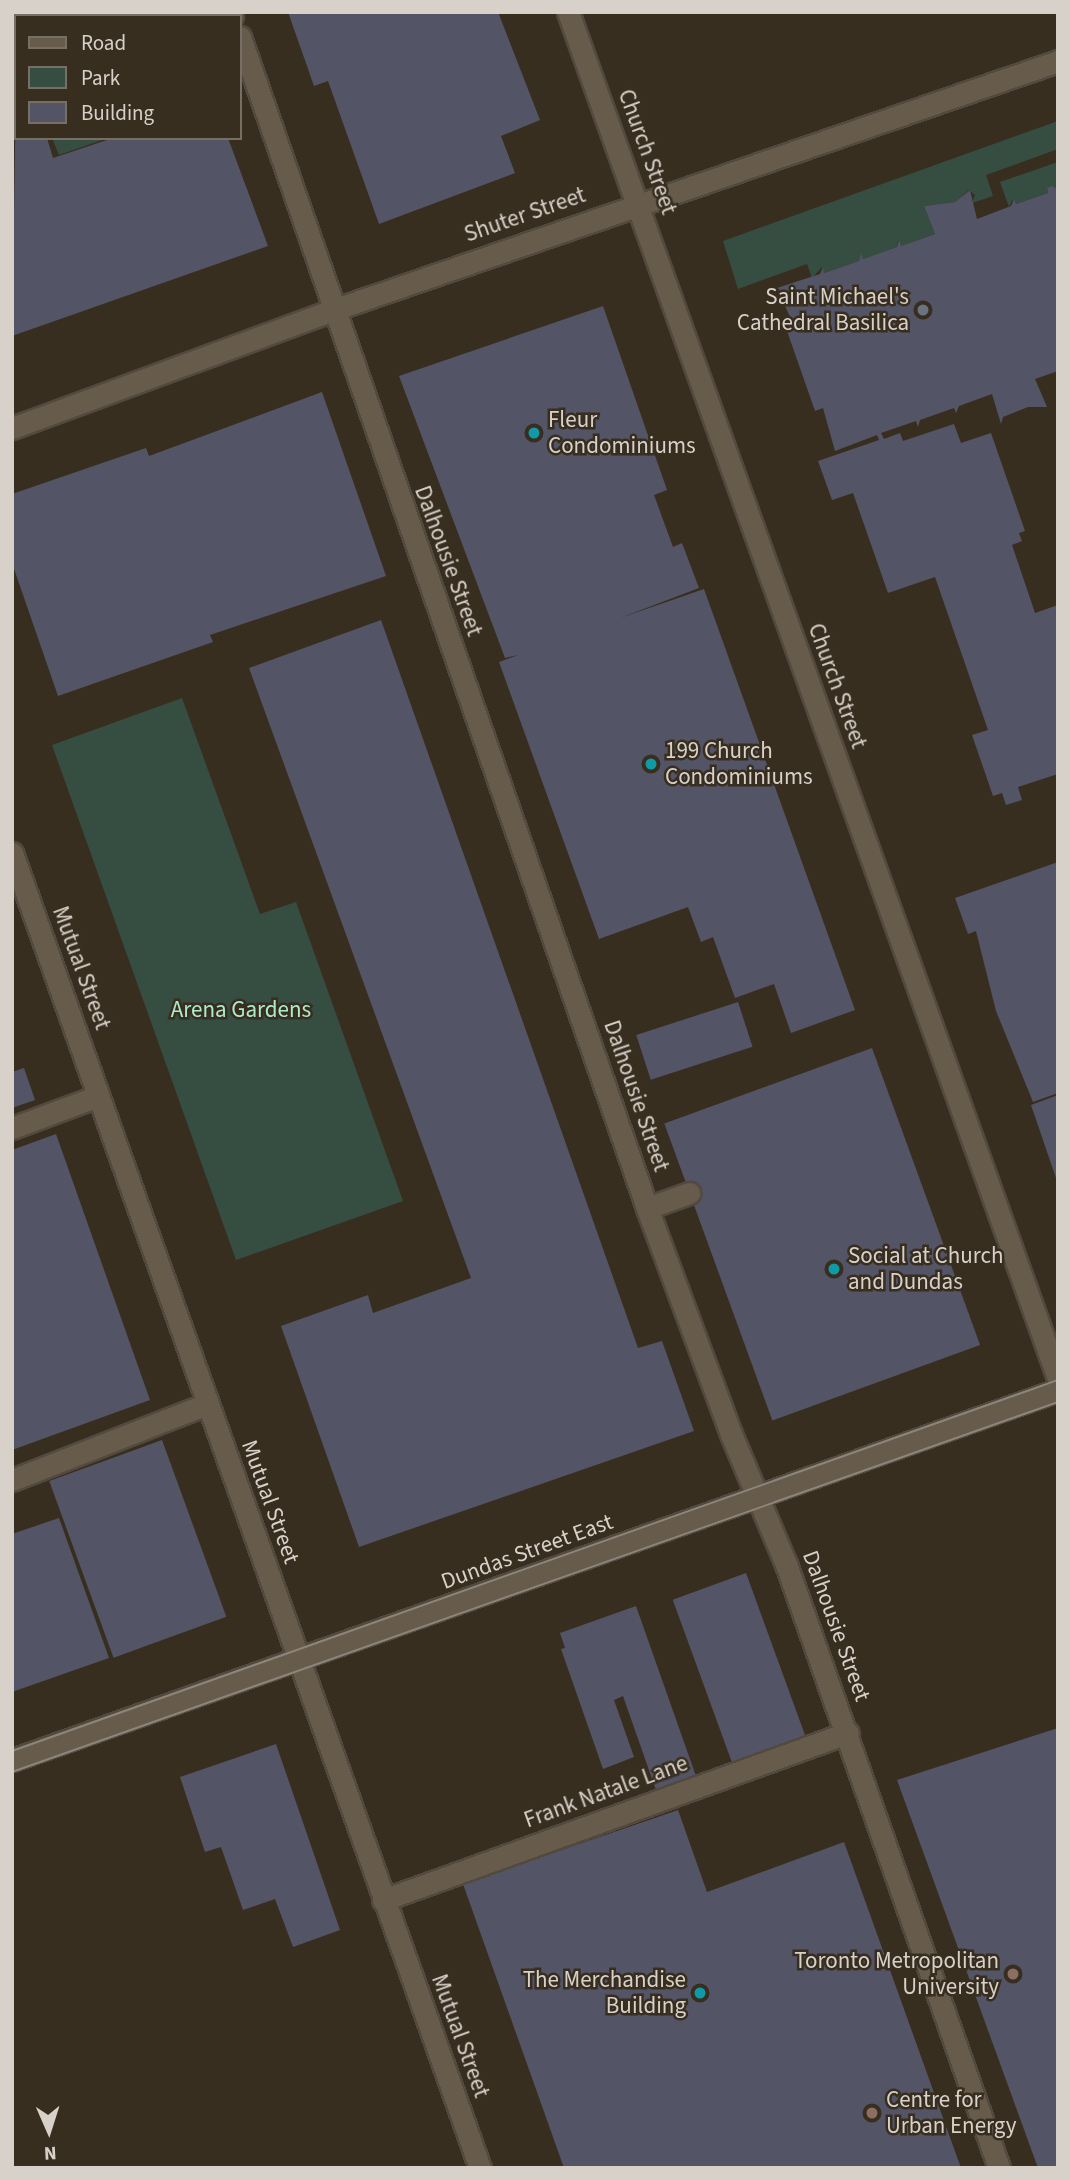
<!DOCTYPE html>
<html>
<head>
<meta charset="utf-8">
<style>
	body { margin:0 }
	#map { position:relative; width:1070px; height:2180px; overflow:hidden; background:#382e20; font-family:"Source Sans 3",sans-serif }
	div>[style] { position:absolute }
	.green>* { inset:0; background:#364d41 }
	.building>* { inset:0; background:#535465; transform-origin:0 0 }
	.roads { filter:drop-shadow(2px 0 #534a3f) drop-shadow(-2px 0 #534a3f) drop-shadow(0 2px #534a3f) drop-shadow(0 -2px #534a3f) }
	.lane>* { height:21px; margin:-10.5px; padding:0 10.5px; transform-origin:10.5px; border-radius:10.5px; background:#675b4c }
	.street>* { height:21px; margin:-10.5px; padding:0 10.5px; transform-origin:10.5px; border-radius:10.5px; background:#675b4c }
	.secondary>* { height:21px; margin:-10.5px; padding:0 10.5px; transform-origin:10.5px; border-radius:10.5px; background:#675b4c }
	.tram>* { height:2px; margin:-1px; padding:0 1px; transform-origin:1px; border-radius:1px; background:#8d857a }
	.dots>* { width:19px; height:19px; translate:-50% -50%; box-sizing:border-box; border:4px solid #382e20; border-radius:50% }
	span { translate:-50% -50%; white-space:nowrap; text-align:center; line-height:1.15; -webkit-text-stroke:5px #382e20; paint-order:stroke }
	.street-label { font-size:23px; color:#d8d1c9 }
	.poi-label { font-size:23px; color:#d8d1c9 }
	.right { translate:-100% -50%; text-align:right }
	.left { translate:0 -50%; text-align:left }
	.park-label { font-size:23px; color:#aceccb }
	.frame { position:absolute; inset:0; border:14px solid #d8d1c9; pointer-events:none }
	.legend { position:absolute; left:14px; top:14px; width:228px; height:126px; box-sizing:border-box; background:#382e20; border:2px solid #786f64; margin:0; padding:9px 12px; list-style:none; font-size:21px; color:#d8d1c9 }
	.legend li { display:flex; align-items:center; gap:14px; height:35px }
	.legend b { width:35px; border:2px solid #786f64 }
	.north { position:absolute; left:14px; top:2096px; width:70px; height:70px; -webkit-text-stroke:5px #382e20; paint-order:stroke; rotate:177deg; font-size:19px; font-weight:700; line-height:28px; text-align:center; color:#d8d1c9 }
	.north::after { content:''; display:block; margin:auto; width:24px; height:32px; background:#d8d1c9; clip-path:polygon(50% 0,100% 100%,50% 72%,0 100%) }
</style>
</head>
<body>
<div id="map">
	<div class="green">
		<i style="clip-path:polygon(12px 12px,180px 12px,181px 16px,16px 16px,16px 44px)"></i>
		<i style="clip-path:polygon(1058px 121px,1058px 149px,986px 175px,993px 196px,972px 203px,975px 195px,969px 190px,955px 202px,924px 206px,935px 234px,901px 246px,898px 240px,897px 247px,863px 259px,861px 254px,859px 261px,824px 273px,822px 267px,812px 278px,807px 264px,738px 289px,723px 241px)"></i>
		<i style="clip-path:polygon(52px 138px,108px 138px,59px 155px)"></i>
		<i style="clip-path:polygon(1058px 162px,1058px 190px,1047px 188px,1048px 193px,1016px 204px,1013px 199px,1009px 207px,1000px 182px)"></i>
		<i style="clip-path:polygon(182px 698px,260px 914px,296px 902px,403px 1201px,236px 1260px,52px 745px)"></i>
	</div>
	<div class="building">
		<i style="clip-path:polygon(288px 12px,498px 12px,540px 120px,501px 136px,515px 173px,379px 224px,328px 81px,314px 86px)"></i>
		<i style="clip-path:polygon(16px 85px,16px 138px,47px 138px,53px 158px,113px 138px,228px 138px,268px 246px,12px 336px)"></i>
		<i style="clip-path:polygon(1052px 186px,1058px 190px,1058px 371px,1035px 379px,1047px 407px,1028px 407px,1003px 417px,1001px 424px,992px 394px,959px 406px,956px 413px,954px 408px,920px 420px,918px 427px,916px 421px,881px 433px,884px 439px,900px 433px,903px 441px,954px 424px,961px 443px,991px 433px,1025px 531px,1019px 533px,1022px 541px,1012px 545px,1035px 613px,1058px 605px,1058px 774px,1018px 787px,1022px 800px,1006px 805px,1002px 793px,993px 796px,972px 735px,988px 730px,935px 577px,888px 593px,853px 493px,832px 500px,818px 461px,879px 440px,877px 435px,835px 451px,823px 408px,815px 411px,787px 331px,795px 328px,777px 288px,820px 274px,823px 267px,824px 273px,859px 261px,861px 253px,863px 259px,897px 247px,899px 240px,901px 246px,935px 234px,924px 206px,955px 202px,970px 190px,977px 219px,1011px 206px,1014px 199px,1016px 204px,1048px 193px,1047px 188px)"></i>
		<i style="clip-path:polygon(603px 306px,667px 490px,654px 495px,673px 547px,682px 543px,699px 588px,620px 618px,704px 589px,855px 1010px,791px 1033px,774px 984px,735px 998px,713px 937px,701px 942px,688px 907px,599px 939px,499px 662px,518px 655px,505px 658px,399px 376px)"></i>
		<i style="clip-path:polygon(322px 392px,386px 576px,210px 635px,213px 642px,58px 696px,12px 563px,12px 494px,146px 448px,149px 456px)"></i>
		<i style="clip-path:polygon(381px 620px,638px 1348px,662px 1341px,694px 1431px,359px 1547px,281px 1326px,368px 1295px,373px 1313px,471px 1278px,249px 668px)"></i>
		<i style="clip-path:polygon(1058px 862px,1058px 1093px,1033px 1102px,996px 1011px,976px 931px,968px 934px,955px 898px)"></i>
		<i style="left:738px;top:1002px;width:47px;height:107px;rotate:72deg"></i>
		<i style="left:872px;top:1048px;width:316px;height:221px;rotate:70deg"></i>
		<i style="clip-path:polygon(24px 1068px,35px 1100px,12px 1108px,12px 1072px)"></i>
		<i style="clip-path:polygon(1058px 1095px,1058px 1180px,1057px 1181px,1031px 1105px)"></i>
		<i style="clip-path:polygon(56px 1134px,150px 1400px,12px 1450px,12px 1150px)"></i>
		<i style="left:162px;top:1440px;width:188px;height:120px;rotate:70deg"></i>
		<i style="clip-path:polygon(59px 1518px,109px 1658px,12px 1692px,12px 1534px)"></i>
		<i style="left:746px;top:1573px;width:177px;height:78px;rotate:70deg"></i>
		<i style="clip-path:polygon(636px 1606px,697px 1779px,657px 1793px,623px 1696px,614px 1700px,634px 1757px,603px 1769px,561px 1649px,565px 1648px,560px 1633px)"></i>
		<i style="clip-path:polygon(1058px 1728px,1058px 2168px,1038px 2168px,897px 1780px)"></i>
		<i style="clip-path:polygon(276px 1744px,340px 1930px,293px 1947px,275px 1899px,243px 1910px,221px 1847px,205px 1852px,180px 1777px)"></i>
		<i style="clip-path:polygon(678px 1810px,707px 1892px,844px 1842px,961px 2168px,564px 2168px,463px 1884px)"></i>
	</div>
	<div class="roads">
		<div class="lane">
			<i style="left:12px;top:1128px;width:92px;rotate:-20.4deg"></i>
			<i style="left:647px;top:1208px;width:45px;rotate:-19.7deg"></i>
			<i style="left:12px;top:1480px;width:209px;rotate:-21.3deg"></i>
			<i style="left:383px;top:1900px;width:494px;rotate:-19.8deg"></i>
		</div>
		<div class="street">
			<i style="left:231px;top:12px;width:4px;rotate:76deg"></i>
			<i style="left:240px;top:37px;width:1240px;rotate:70.83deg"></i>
			<i style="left:647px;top:1208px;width:241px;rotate:69.6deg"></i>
			<i style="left:731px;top:1434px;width:141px;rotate:67.1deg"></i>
			<i style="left:786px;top:1564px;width:640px;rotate:70.57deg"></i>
			<i style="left:12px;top:853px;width:1396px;rotate:70.41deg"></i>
		</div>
		<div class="secondary">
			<i style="left:568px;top:12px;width:1451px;rotate:70.27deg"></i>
			<i style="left:12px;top:428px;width:342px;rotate:-20.2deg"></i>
			<i style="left:333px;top:310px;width:767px;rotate:-18.95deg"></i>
			<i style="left:12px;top:1760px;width:1110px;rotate:-19.48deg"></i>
		</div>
	</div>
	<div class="tram">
		<i style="left:12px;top:1751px;width:1110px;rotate:-19.53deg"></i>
		<i style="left:12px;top:1772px;width:1110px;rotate:-19.48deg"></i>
	</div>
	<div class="dots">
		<i style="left:923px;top:310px;background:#6b7280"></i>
		<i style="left:534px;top:433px;background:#0f9aa8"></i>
		<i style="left:651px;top:764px;background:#0f9aa8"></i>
		<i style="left:834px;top:1269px;background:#0f9aa8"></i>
		<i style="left:1013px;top:1974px;background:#8d6e63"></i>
		<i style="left:700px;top:1993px;background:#0f9aa8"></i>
		<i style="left:872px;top:2113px;background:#8d6e63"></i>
	</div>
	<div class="street-label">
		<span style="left:647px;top:152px;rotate:70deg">Church Street</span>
		<span style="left:525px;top:215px;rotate:-19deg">Shuter Street</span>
		<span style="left:448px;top:561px;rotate:70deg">Dalhousie Street</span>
		<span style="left:837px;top:686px;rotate:70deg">Church Street</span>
		<span style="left:81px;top:968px;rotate:70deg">Mutual Street</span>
		<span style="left:636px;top:1096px;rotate:71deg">Dalhousie Street</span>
		<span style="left:270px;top:1502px;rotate:70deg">Mutual Street</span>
		<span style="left:527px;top:1552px;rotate:-20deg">Dundas Street East</span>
		<span style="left:836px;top:1626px;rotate:70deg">Dalhousie Street</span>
		<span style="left:606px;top:1792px;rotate:-20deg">Frank Natale Lane</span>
		<span style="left:460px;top:2036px;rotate:70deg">Mutual Street</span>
	</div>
	<div class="poi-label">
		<span class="right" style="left:909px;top:310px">Saint Michael's<br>Cathedral Basilica</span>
		<span class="left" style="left:548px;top:433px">Fleur<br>Condominiums</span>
		<span class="left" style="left:665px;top:764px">199 Church<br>Condominiums</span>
		<span class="left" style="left:848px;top:1269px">Social at Church<br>and Dundas</span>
		<span class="right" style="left:999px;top:1974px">Toronto Metropolitan<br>University</span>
		<span class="right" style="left:686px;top:1993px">The Merchandise<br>Building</span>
		<span class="left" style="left:886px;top:2113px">Centre for<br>Urban Energy</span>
	</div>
	<div class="park-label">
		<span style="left:241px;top:1010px">Arena Gardens</span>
	</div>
	<div class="frame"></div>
	<ul class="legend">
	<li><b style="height:9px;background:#675b4c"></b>Road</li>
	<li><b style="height:19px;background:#364d41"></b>Park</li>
	<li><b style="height:19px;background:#535465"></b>Building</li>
	</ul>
	<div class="north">N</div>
</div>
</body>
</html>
